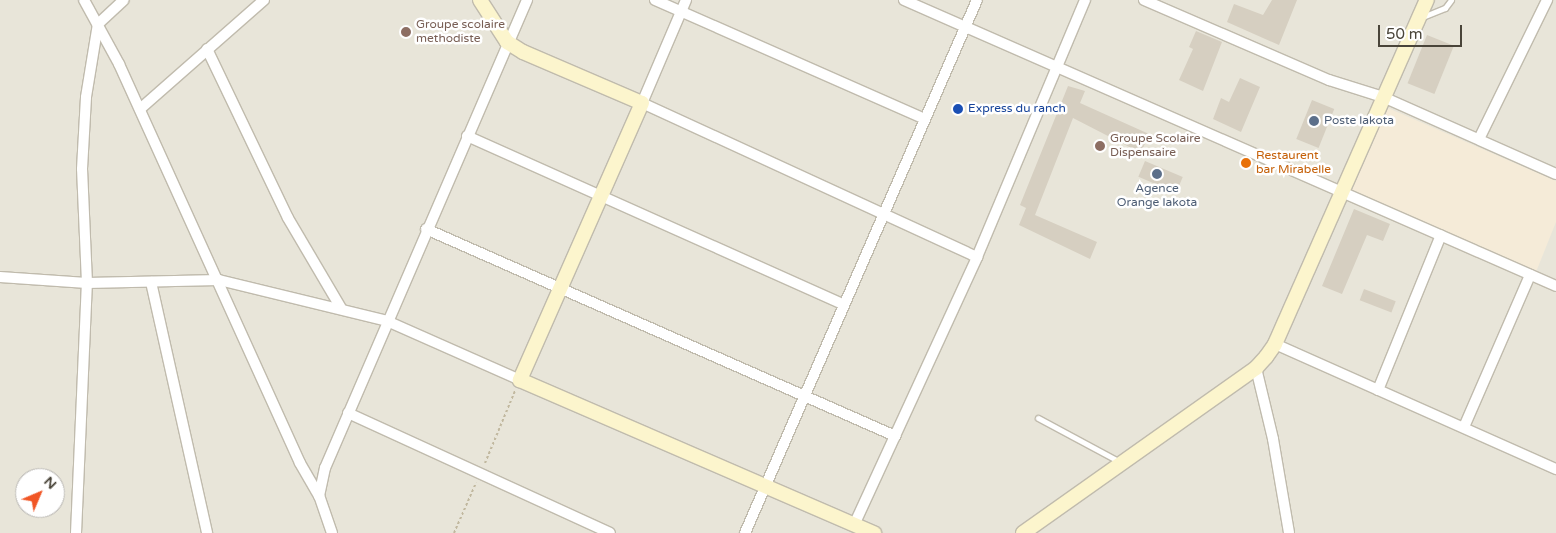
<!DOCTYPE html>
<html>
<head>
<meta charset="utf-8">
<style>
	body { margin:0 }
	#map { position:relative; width:1556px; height:533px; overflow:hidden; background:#f5f3eb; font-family:"Varela Round",sans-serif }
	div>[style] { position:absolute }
	.residential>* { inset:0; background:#e8e5d9 }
	.commercial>* { inset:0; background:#f5ebd8 }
	.building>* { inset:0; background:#d6cfc1; transform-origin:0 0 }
	.path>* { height:2px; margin-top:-1px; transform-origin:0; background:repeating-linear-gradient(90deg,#c1b89f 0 2.5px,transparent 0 5px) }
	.roads { filter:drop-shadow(1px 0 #c0bbad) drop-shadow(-1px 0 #c0bbad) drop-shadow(0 1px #c0bbad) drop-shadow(0 -1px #c0bbad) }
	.lane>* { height:5px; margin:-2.5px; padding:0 2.5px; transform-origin:2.5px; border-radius:2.5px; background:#fff }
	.street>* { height:10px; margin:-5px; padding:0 5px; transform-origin:5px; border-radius:5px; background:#fff }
	.secondary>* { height:14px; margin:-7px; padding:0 7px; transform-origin:7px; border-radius:7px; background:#fcf5cd }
	.dots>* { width:14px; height:14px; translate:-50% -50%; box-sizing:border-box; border:2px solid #fff; border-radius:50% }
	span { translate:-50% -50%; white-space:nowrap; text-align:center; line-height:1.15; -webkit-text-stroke:5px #fff; paint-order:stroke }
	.education-label { font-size:12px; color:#785e54 }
	.left { translate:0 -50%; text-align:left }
	.transit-label { font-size:12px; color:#164399 }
	.service-label { font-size:12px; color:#4e5e75 }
	.food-label { font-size:12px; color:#c56008 }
	.north { position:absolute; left:15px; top:468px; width:50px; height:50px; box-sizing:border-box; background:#fff; border:1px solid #b6b4b0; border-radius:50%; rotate:45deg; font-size:14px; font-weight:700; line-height:20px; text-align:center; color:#494439 }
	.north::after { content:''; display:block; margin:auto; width:18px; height:22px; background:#f15625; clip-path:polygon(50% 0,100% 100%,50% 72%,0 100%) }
	.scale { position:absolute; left:1378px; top:25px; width:84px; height:22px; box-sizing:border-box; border:2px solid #494439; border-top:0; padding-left:6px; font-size:15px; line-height:18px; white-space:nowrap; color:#494439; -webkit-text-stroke:4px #fff; paint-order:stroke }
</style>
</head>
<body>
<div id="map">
	<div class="residential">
		<i style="clip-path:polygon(evenodd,0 0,1556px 0,1556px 533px,0 533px,0 0,25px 478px,55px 478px,55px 508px,25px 508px,25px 478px)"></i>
	</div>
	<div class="commercial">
		<i style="clip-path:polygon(1388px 108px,1556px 181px,1556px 222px,1536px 272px,1350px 191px)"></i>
	</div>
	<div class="building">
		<i style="clip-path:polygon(1272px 0,1297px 0,1279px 45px,1227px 22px,1234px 4px,1263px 15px)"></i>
		<i style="clip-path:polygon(1196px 31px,1222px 42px,1203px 91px,1179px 80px,1193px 49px,1189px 47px)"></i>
		<i style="left:1427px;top:35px;width:29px;height:52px;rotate:22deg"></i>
		<i style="clip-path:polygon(1240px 78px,1260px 87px,1241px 132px,1213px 119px,1221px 98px,1229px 102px)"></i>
		<i style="clip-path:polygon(1068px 86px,1085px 91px,1080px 103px,1149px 134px,1141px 153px,1073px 118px,1035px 215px,1097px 242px,1090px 259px,1019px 225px,1026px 208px,1020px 205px)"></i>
		<i style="left:1312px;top:100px;width:24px;height:42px;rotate:22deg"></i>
		<i style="left:1145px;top:161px;width:41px;height:17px;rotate:23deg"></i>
		<i style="clip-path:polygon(1354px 209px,1390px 224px,1383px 241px,1367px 235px,1342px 294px,1322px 286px)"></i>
		<i style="left:1364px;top:289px;width:34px;height:12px;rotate:21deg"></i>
	</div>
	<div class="path">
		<i style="left:485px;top:463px;width:78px;rotate:-67.4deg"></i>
		<i style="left:454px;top:533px;width:55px;rotate:-66.3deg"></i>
	</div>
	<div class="roads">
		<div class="lane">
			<i style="left:1420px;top:18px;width:27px;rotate:-22deg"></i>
			<i style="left:1445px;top:8px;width:10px;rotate:-53deg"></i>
			<i style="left:1038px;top:418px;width:93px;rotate:28.2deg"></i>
		</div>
		<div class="street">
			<i style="left:84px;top:0;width:73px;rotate:61.3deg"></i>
			<i style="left:119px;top:64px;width:438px;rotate:65.6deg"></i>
			<i style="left:300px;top:463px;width:38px;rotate:60deg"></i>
			<i style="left:655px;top:0;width:295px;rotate:23.8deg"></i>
			<i style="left:686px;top:0;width:112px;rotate:113.1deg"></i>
			<i style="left:642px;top:103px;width:369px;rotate:24.7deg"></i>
			<i style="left:904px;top:0;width:712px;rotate:23.68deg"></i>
			<i style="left:1144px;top:0;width:202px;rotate:23.4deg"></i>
			<i style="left:1329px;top:80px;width:57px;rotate:17.5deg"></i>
			<i style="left:1383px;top:97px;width:189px;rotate:24deg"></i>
			<i style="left:207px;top:49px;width:187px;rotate:64.4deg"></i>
			<i style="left:288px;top:218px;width:104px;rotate:59.5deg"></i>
			<i style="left:140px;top:109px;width:165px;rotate:-41.3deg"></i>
			<i style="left:467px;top:136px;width:412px;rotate:24.1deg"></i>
			<i style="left:1479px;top:139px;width:155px;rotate:-63.9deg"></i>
			<i style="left:426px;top:229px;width:513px;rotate:23.81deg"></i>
			<i style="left:0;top:277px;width:87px;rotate:3.9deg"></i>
			<i style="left:87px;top:283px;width:132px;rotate:-1.3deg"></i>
			<i style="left:219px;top:280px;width:173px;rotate:13.7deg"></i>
			<i style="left:387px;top:321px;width:145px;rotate:23.9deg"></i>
			<i style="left:151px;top:282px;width:257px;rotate:77.4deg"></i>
			<i style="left:1275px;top:344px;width:308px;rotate:24deg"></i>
			<i style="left:1256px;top:368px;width:73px;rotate:76.5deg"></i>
			<i style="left:1273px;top:439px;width:95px;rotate:80.3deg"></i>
			<i style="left:1378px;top:390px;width:167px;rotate:-67.9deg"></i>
			<i style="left:348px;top:413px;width:288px;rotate:24.6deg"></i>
			<i style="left:1464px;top:427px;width:166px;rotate:-66.5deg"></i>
			<i style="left:854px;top:525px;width:295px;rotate:-65.3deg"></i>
			<i style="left:977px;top:257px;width:279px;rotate:-67.2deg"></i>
			<i style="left:76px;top:533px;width:250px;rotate:-87.5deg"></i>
			<i style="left:87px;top:283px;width:114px;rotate:-92.5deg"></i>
			<i style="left:82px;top:169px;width:72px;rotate:-86.8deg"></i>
			<i style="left:86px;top:97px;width:74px;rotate:-80.7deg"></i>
			<i style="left:98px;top:24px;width:35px;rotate:-43deg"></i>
			<i style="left:332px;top:533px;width:39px;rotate:-109deg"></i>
			<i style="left:319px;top:496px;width:29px;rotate:-78deg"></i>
			<i style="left:325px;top:468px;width:510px;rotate:-66.65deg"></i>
			<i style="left:745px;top:533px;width:581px;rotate:-66.48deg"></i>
		</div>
		<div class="secondary">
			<i style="left:480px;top:0;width:50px;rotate:57.3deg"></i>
			<i style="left:507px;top:42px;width:19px;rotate:32deg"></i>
			<i style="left:523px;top:52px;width:129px;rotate:23.2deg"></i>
			<i style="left:642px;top:103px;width:303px;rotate:113.8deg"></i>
			<i style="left:520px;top:380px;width:386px;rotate:23.4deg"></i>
			<i style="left:1023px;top:533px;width:286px;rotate:-35.3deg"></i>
			<i style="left:1256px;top:368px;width:15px;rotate:-48deg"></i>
			<i style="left:1266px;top:357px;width:16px;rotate:-55deg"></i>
			<i style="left:1275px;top:344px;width:376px;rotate:-66.2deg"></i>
		</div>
	</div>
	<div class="dots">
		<i style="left:406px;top:32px;background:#8d6e63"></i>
		<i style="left:958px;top:109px;background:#1a4fb4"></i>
		<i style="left:1314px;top:121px;background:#5c6f8a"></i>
		<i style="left:1100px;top:146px;background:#8d6e63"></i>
		<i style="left:1246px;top:163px;background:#e8710a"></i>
		<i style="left:1157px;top:174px;background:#5c6f8a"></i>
	</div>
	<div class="education-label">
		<span class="left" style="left:416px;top:32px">Groupe scolaire<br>methodiste</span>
		<span class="left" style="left:1110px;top:146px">Groupe Scolaire<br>Dispensaire</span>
	</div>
	<div class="transit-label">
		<span class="left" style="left:968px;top:109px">Express du ranch</span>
	</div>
	<div class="service-label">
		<span class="left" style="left:1324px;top:121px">Poste lakota</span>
		<span style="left:1157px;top:196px">Agence<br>Orange lakota</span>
	</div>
	<div class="food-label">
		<span class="left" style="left:1256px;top:163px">Restaurent<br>bar Mirabelle</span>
	</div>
	<div class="north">N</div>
	<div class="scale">50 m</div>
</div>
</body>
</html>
